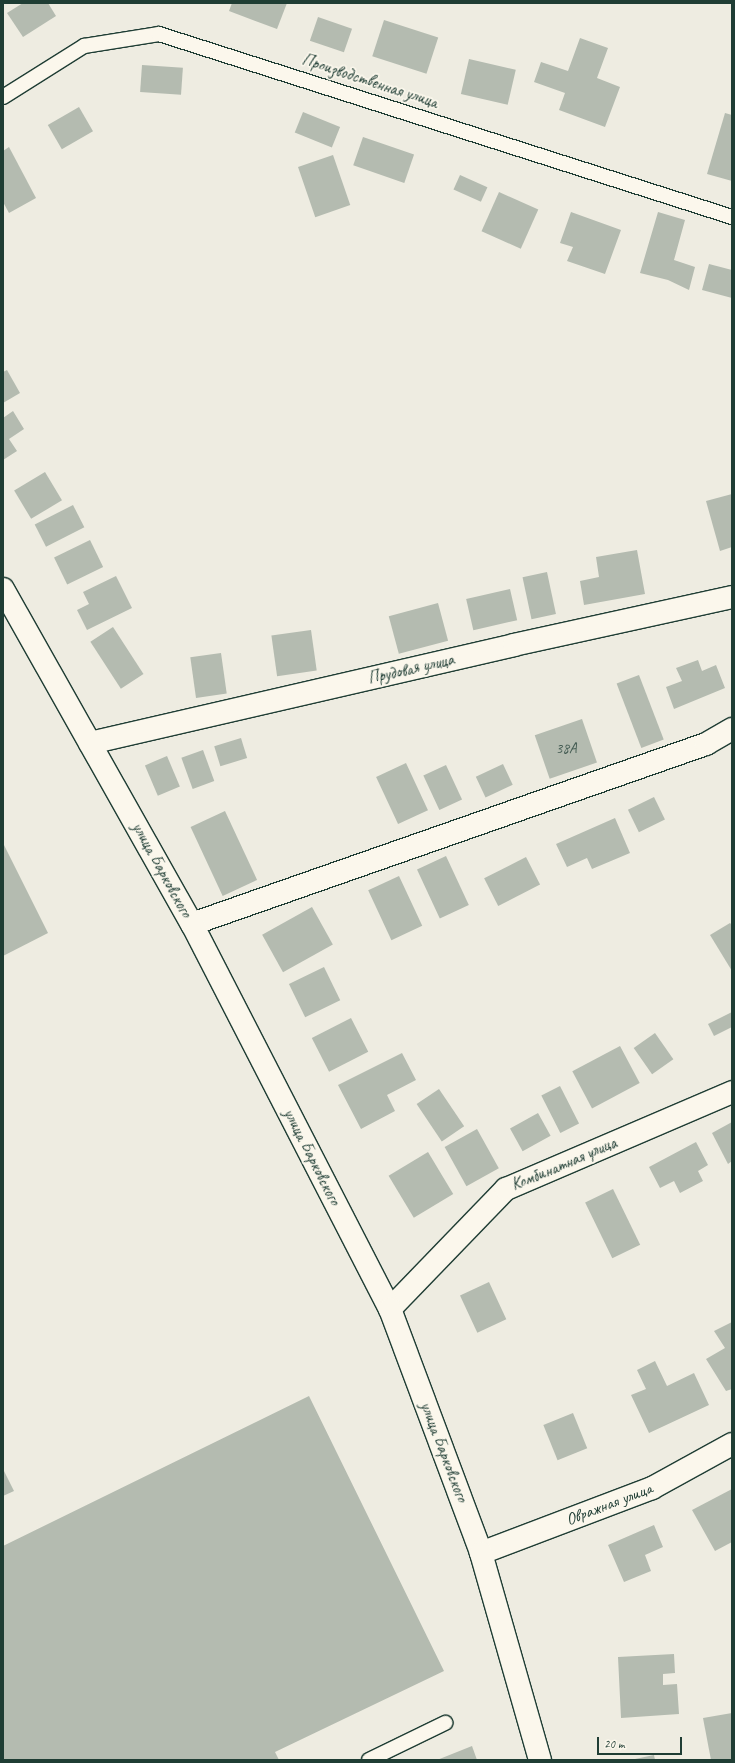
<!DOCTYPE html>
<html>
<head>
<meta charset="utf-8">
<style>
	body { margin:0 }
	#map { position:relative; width:735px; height:1763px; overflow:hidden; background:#eeece1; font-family:Caveat,sans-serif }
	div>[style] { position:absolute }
	.building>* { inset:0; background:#b4bbb0; transform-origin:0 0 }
	.roads { filter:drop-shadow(1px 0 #1f3d34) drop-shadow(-1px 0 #1f3d34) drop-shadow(0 1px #1f3d34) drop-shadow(0 -1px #1f3d34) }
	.service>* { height:14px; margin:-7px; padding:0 7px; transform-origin:7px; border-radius:7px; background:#fbf7ec }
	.minor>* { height:22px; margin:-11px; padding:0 11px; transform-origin:11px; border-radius:11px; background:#fbf7ec }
	.tertiary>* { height:22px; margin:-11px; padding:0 11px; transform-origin:11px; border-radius:11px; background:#fbf7ec }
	span { translate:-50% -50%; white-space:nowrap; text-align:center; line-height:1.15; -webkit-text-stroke:3.5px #fbf7ec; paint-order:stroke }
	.number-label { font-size:15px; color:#445c53 }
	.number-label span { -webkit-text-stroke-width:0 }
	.street-label { font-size:17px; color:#1f3d34 }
	.frame { position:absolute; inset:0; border:4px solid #1f3d34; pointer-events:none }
	.scale { position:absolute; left:597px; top:1737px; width:85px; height:18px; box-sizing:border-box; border:2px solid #1f3d34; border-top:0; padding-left:5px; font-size:12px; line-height:14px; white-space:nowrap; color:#1f3d34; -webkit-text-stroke:3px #fbf7ec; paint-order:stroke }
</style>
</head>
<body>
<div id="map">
	<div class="building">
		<i style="clip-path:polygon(23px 3px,48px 3px,56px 16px,23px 37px,7px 13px)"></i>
		<i style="clip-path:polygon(232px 3px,287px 3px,277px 29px,229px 11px)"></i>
		<i style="left:318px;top:17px;width:36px;height:25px;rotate:19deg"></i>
		<i style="left:384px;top:20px;width:57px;height:38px;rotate:18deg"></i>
		<i style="clip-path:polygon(580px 38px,608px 48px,597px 78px,620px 87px,605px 127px,559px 110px,565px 93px,534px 82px,541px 62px,568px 71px)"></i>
		<i style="left:469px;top:59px;width:48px;height:36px;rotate:13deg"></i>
		<i style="left:142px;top:65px;width:41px;height:27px;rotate:4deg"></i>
		<i style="left:79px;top:107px;width:28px;height:36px;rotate:60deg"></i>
		<i style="left:303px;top:112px;width:40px;height:22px;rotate:22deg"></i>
		<i style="clip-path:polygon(725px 113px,732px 115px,732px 181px,707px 174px)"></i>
		<i style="left:363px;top:137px;width:54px;height:30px;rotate:19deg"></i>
		<i style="clip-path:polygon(9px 147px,36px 198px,9px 213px,3px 202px,3px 151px)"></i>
		<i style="left:333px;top:155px;width:53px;height:37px;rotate:71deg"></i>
		<i style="left:460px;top:175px;width:30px;height:16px;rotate:24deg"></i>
		<i style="left:499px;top:192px;width:43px;height:43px;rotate:24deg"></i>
		<i style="clip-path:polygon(571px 212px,621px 230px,605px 274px,567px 261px,573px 247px,560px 243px)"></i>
		<i style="clip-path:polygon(658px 212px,685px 220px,674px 260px,695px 267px,689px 290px,668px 280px,640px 273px)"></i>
		<i style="clip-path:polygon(709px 264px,732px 270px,732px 298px,702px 290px)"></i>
		<i style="clip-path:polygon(7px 370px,20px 393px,3px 403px,3px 372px)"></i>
		<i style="clip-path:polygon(13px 411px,24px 429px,9px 439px,17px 451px,3px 460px,3px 418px)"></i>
		<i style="left:45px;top:472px;width:33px;height:36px;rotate:59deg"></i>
		<i style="clip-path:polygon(732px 494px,732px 547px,720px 551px,706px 501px)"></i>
		<i style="left:73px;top:505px;width:25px;height:43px;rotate:63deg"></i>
		<i style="left:90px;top:540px;width:30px;height:40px;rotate:64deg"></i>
		<i style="clip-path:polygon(637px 550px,645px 594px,584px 605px,580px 581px,599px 577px,596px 557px)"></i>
		<i style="left:547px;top:572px;width:43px;height:25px;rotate:78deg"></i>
		<i style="clip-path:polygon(116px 576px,132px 608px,87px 630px,77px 610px,89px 604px,83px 592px)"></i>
		<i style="left:510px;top:589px;width:32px;height:45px;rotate:77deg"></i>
		<i style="left:438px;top:603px;width:39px;height:51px;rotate:75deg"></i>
		<i style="left:113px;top:627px;width:56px;height:27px;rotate:57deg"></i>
		<i style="left:311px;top:630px;width:41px;height:40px;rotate:82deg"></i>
		<i style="left:221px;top:653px;width:41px;height:31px;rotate:82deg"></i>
		<i style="clip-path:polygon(698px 660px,702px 671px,716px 665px,725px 688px,674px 709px,666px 687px,682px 681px,676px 668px)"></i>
		<i style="left:639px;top:675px;width:69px;height:24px;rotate:69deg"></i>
		<i style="left:582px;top:719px;width:46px;height:50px;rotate:71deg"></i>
		<i style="left:241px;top:738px;width:21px;height:28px;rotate:73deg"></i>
		<i style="left:203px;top:750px;width:33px;height:23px;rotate:70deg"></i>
		<i style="left:167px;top:756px;width:33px;height:24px;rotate:67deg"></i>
		<i style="left:406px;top:763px;width:52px;height:33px;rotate:65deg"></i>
		<i style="left:503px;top:764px;width:23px;height:30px;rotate:65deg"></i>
		<i style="left:446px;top:765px;width:38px;height:25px;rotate:65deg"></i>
		<i style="left:654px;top:797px;width:25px;height:29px;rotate:64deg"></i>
		<i style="left:225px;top:811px;width:76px;height:38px;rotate:65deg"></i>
		<i style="clip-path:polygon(615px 818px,630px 853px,592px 869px,587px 858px,567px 867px,556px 844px)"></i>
		<i style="clip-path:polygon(3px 843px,48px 933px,3px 956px)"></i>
		<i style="left:446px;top:856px;width:54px;height:32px;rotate:65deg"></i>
		<i style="left:526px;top:857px;width:31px;height:47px;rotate:63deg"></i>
		<i style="left:399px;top:876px;width:55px;height:34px;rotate:65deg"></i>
		<i style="left:312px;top:907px;width:43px;height:57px;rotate:61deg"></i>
		<i style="clip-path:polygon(730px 923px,732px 925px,732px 971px,710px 935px)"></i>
		<i style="left:324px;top:967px;width:37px;height:39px;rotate:64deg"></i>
		<i style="clip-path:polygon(732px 1012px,732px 1027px,714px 1036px,708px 1024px)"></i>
		<i style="left:351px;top:1018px;width:38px;height:44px;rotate:63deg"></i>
		<i style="left:655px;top:1033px;width:32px;height:26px;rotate:55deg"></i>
		<i style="left:620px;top:1046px;width:42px;height:54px;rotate:62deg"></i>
		<i style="clip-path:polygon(402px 1053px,416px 1080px,387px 1095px,395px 1111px,361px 1129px,338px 1085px)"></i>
		<i style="left:560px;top:1086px;width:42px;height:21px;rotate:63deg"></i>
		<i style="left:439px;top:1089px;width:45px;height:27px;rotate:56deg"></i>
		<i style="left:538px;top:1113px;width:26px;height:32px;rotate:61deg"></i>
		<i style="clip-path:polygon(732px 1122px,732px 1161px,728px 1164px,712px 1133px)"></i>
		<i style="left:477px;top:1129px;width:45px;height:37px;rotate:61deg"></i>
		<i style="clip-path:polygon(696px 1142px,708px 1165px,698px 1171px,703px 1181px,680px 1193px,674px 1181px,660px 1188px,649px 1167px)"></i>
		<i style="left:428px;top:1152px;width:49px;height:46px;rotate:59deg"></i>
		<i style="left:613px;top:1189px;width:62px;height:31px;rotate:64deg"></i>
		<i style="left:489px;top:1282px;width:41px;height:32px;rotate:65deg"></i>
		<i style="clip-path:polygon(732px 1322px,732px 1389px,726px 1391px,706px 1359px,725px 1348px,714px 1331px)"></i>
		<i style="clip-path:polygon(655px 1361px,667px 1386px,694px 1373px,709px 1405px,649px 1433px,631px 1395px,646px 1389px,637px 1370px)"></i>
		<i style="clip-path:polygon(309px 1396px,444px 1671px,275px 1752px,279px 1760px,3px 1760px,3px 1546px)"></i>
		<i style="left:573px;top:1413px;width:38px;height:32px;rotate:68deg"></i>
		<i style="clip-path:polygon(3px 1469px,14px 1491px,3px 1496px)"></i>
		<i style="clip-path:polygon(732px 1489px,732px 1542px,715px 1551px,692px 1510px)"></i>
		<i style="clip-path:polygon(654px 1525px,663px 1547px,645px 1555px,651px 1571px,624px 1582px,608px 1545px)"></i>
		<i style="clip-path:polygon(674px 1654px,675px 1673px,663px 1674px,663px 1685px,677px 1684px,679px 1714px,621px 1718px,618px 1657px)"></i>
		<i style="clip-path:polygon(732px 1713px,732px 1760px,711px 1760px,703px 1718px)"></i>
		<i style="clip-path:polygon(472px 1746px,477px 1760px,437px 1760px)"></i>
		<i style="clip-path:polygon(654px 1755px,655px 1760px,636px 1760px,635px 1759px)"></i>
	</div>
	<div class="roads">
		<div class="service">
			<i style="left:3px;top:97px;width:96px;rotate:-32.2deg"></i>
			<i style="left:84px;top:46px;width:76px;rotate:-9.1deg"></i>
			<i style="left:159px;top:34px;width:602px;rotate:17.71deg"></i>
			<i style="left:369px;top:1760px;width:85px;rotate:-26deg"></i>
		</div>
		<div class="minor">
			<i style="left:90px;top:743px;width:435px;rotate:-13deg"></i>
			<i style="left:514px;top:645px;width:223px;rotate:-12.4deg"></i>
			<i style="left:192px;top:924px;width:545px;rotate:-19.3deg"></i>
			<i style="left:706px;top:744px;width:30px;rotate:-30deg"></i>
			<i style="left:390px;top:1309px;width:167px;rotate:-46deg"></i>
			<i style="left:506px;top:1189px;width:246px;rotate:-23.2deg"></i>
			<i style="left:481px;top:1553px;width:183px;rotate:-20.8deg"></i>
			<i style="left:652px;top:1488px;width:91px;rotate:-28.8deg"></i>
		</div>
		<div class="tertiary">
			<i style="left:3px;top:589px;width:385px;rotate:60.6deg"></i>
			<i style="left:192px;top:924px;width:433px;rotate:62.8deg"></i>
			<i style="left:390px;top:1309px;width:260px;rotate:69.5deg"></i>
			<i style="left:481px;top:1553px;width:215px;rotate:74.1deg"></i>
		</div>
	</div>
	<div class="number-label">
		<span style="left:566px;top:749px">38А</span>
	</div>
	<div class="street-label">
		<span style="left:370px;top:81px;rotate:18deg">Производственная улица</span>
		<span style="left:411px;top:669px;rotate:-13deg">Прудовая улица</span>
		<span style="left:162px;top:870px;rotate:61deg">улица Барковского</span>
		<span style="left:312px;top:1157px;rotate:63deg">улица Барковского</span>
		<span style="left:564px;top:1164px;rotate:-23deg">Комбинатная улица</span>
		<span style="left:444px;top:1452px;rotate:69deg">улица Барковского</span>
		<span style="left:609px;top:1504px;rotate:-21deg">Овражная улица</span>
	</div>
	<div class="frame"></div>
	<div class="scale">20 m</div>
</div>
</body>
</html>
